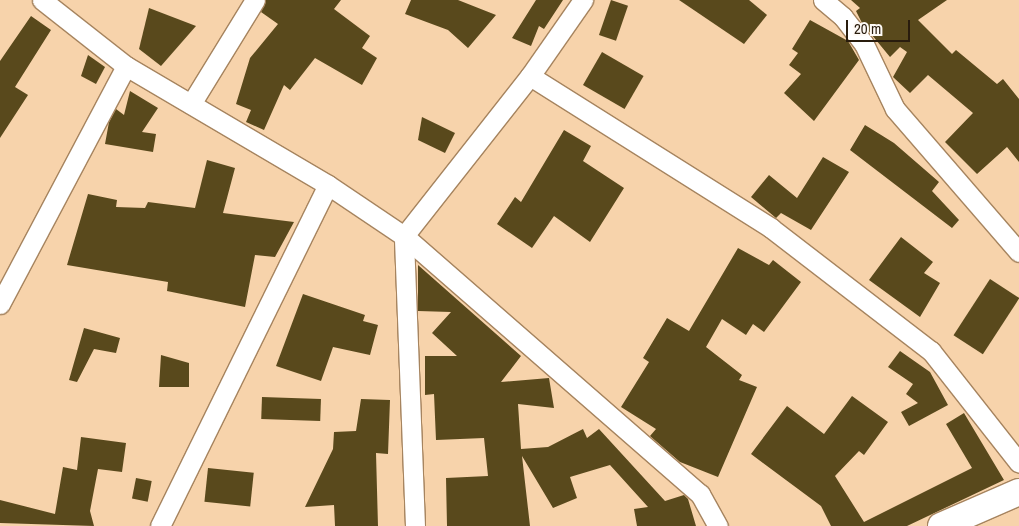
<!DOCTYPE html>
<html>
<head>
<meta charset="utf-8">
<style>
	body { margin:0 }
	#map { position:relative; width:1019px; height:526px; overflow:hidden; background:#f7d3ab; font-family:"Archivo Narrow",sans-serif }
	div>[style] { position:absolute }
	.building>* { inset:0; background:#59491c; transform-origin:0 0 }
	.roads { filter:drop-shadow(1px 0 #a6845f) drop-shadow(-1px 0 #a6845f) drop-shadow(0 1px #a6845f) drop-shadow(0 -1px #a6845f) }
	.street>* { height:19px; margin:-9.5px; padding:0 9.5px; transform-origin:9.5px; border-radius:9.5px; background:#fff }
	.secondary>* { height:26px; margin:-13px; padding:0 13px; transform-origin:13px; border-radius:13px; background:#fff }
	span { translate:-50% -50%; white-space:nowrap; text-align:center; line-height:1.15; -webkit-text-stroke:5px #fefaf6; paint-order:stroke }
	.scale { position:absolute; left:846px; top:20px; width:64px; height:22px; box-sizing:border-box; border:2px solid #291c0d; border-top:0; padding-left:6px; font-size:15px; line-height:18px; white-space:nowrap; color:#291c0d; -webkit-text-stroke:4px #fefaf6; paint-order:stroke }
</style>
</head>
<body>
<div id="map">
	<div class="building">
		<i style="clip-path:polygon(266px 0,341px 0,334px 9px,370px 36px,362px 48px,377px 58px,362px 85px,315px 58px,290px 90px,284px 85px,264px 130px,246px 122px,251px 110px,236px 104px,250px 58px,278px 24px,261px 12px)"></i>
		<i style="clip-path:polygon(411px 0,458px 0,496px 15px,468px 48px,448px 30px,405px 14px)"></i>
		<i style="clip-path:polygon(536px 0,563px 0,544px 29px,539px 26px,531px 46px,512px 38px)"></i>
		<i style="left:611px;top:0;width:18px;height:37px;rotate:19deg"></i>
		<i style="clip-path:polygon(679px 0,749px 0,767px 15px,744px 44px)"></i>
		<i style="clip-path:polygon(851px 0,947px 0,918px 20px,952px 54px,956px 50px,997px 84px,1003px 79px,1019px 99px,1019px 162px,1007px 147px,977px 174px,945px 142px,973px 113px,928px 75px,910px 93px,893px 77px,907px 52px,900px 47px,890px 57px,862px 23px,856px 11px,860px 8px)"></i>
		<i style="clip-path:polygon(149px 8px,196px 26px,161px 66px,139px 49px)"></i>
		<i style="clip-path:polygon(31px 16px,51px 30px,15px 87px,28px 95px,0 138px,0 61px)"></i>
		<i style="clip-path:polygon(810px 20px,848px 41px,859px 60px,814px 121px,784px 93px,801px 74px,789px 65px,798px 53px,792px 49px)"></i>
		<i style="left:602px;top:52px;width:48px;height:38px;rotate:30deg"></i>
		<i style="clip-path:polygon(88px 55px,105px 67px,96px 84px,81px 76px)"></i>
		<i style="clip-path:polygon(130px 91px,158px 108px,142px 132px,156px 134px,153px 152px,105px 144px,109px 122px,116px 109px,124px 115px)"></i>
		<i style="clip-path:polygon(422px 117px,455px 133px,445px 153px,418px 140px)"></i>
		<i style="clip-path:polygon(865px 125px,894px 143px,939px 182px,932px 191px,959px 220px,952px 228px,850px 150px)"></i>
		<i style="clip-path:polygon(564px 130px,591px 146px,583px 161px,624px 188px,590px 242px,554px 216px,532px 248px,497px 224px,515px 197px,521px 202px)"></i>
		<i style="clip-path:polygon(823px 157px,849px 172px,811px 230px,781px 213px,776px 218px,751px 197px,769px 175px,797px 198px)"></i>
		<i style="clip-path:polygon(207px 160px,235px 168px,223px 213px,294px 222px,275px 257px,255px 255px,245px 307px,167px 291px,168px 282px,67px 265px,88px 194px,117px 200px,116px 207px,145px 208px,148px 202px,195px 208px)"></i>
		<i style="clip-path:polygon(901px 237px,933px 262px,924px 273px,940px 283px,920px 317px,869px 280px)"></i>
		<i style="clip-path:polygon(738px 248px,769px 265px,773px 260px,801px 282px,764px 332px,753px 324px,746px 335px,722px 319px,706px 347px,742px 375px,739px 380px,757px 387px,718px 477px,680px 462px,650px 436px,656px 429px,621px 407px,649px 362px,643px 358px,667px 318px,689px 331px)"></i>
		<i style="clip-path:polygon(418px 265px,521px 356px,501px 382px,549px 378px,554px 408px,518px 404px,521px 449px,548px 447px,583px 429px,587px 438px,599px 429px,665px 501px,684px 495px,688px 499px,696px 526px,637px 526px,634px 509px,648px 507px,610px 465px,570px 477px,577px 498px,553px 508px,522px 456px,530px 526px,447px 526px,446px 478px,488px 476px,484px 438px,436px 440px,434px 394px,425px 395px,425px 356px,457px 356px,432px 333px,451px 312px,418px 311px)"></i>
		<i style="left:990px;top:279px;width:35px;height:67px;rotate:33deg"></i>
		<i style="clip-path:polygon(303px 294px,365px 315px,363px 321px,378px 325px,370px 355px,333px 347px,321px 381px,276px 366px)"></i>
		<i style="clip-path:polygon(84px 328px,120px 338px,116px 353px,94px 349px,77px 382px,69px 380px)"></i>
		<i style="clip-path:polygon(900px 351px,930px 372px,948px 405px,909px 426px,901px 412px,918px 403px,906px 394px,913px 384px,888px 367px)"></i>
		<i style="clip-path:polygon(161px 355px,189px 363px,189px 387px,159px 387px)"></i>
		<i style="clip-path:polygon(852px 396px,888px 422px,864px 455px,859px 451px,835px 476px,864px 522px,972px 468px,946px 424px,964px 413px,1004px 480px,907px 526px,831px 526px,821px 506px,751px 454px,787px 406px,824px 434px)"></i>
		<i style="left:262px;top:397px;width:59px;height:22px;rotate:2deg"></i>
		<i style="clip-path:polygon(361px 399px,390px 400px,388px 454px,376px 453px,378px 526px,335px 526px,334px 505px,305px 507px,333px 449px,334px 432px,356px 431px)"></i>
		<i style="clip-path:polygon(81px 437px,126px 443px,122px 472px,98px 469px,90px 511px,94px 526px,0 523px,0 500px,55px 514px,63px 467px,77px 470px)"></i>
		<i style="left:208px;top:468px;width:46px;height:34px;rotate:6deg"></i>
		<i style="left:136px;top:478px;width:16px;height:21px;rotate:11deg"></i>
	</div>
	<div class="roads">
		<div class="street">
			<i style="left:42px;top:0;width:107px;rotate:38.2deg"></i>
			<i style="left:126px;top:66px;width:234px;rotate:30.5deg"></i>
			<i style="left:328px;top:185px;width:92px;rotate:33.9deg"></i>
			<i style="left:404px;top:236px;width:393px;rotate:41.1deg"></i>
			<i style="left:700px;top:494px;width:37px;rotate:61deg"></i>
			<i style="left:823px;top:0;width:26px;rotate:40deg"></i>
			<i style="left:843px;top:17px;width:34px;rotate:52deg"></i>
			<i style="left:864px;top:44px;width:72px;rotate:64.5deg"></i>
			<i style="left:895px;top:109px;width:189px;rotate:49.1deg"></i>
			<i style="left:530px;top:76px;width:285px;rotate:32.2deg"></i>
			<i style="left:771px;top:228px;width:202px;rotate:37.6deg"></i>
			<i style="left:931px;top:351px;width:142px;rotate:51.8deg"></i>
			<i style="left:191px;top:104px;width:122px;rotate:-58.4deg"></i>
			<i style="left:0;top:304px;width:269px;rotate:-62.1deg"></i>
			<i style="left:160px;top:526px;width:380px;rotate:-63.8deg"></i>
			<i style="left:415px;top:526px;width:290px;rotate:-92.2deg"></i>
			<i style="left:404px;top:236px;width:204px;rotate:-51.8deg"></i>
			<i style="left:530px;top:76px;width:93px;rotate:-55.1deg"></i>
		</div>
		<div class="secondary">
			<i style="left:941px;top:526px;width:85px;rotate:-23.6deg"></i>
		</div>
	</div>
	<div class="scale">20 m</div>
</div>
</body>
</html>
